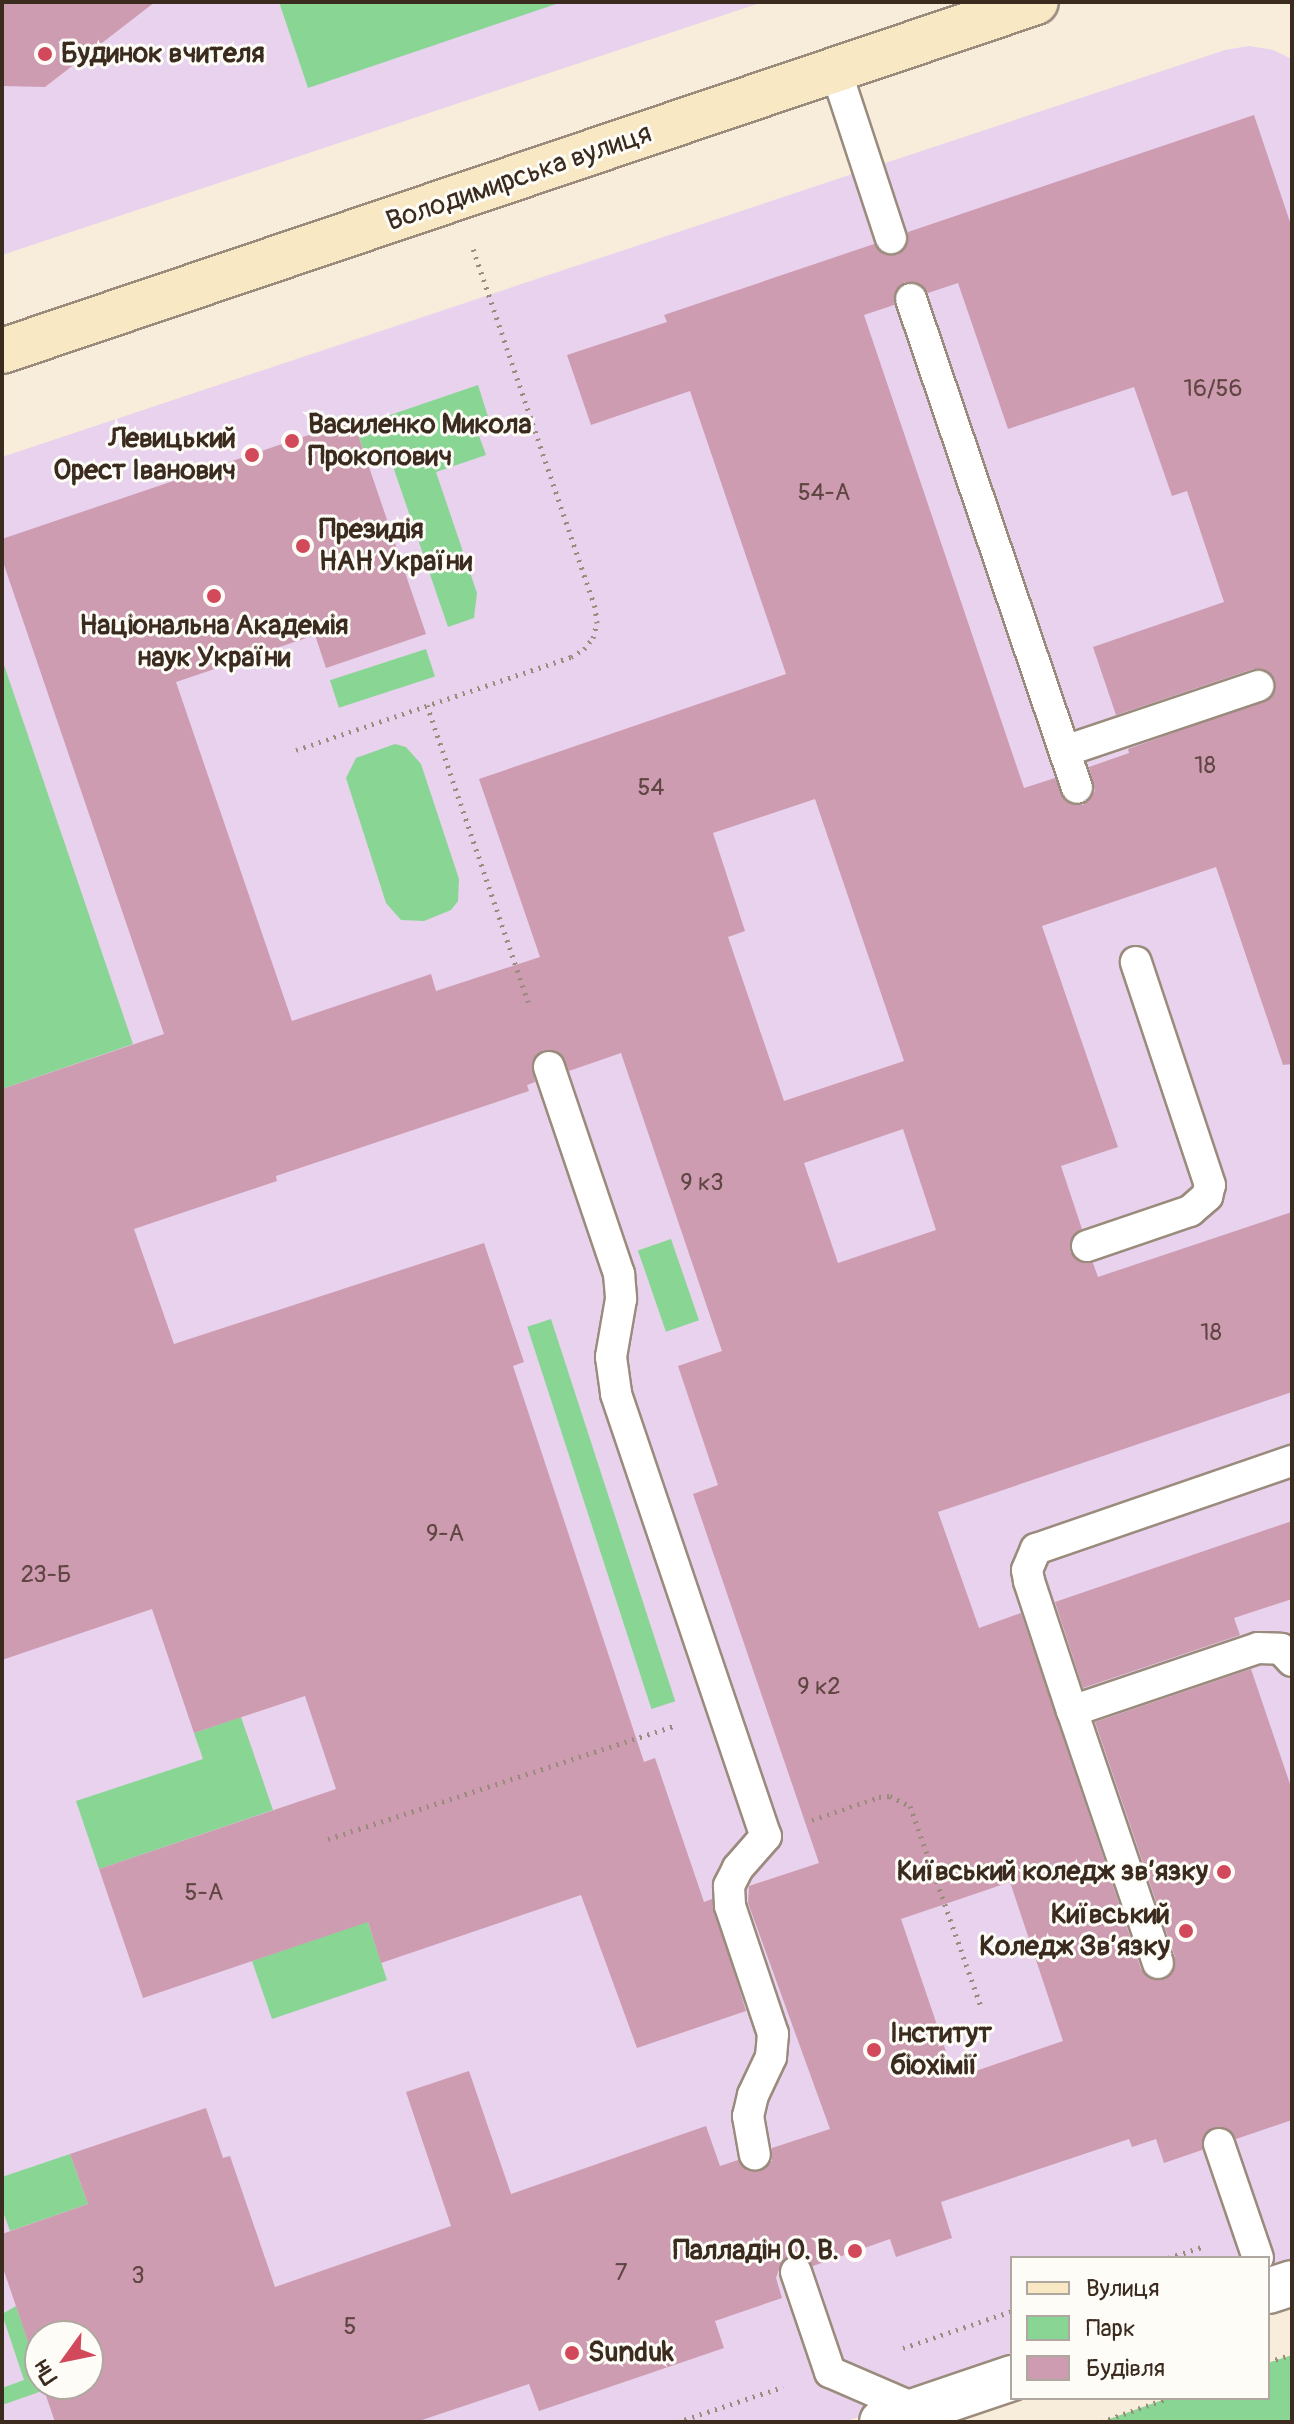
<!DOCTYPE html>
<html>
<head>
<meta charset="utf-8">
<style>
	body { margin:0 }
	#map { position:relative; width:1294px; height:2424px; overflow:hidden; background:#f8ecdb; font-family:Pangolin,sans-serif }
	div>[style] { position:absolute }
	.built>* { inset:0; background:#e8d2ee }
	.green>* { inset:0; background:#89d694; transform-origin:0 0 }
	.building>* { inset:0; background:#ce9cb1 }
	.path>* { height:5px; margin-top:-2.5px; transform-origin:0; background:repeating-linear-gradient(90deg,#9a8b7c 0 2px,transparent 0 8px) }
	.roads { filter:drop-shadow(2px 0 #9a8b7c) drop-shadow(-2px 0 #9a8b7c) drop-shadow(0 2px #9a8b7c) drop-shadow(0 -2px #9a8b7c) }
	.service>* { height:30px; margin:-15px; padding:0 15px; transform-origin:15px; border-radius:15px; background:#fff }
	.minor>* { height:44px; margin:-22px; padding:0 22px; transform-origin:22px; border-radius:22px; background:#fff }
	.secondary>* { height:44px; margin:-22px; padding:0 22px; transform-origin:22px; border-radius:22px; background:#f8e8c3 }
	.dots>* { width:22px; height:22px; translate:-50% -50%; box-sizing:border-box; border:4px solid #fdfcf7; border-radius:50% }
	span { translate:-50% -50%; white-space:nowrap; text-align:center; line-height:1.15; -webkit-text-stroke:6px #fdfcf7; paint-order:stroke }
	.number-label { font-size:24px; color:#604643 }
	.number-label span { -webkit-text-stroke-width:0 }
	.poi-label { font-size:28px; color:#3b2a1e; font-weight:700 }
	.left { translate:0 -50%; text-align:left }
	.right { translate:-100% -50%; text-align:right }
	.street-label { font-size:28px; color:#3b2a1e }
	.frame { position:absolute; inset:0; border:4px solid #3b2a1e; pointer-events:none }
	.legend { position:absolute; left:1010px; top:2256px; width:260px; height:144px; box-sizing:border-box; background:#fdfcf7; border:2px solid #afa8a0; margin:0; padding:10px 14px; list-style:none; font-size:24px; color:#3b2a1e }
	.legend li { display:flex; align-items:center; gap:16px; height:40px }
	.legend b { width:40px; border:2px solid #afa8a0 }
	.north { position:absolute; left:24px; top:2320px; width:80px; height:80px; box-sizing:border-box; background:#fdfcf7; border:2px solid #afa8a0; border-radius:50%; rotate:237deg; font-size:22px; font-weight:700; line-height:32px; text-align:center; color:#3b2a1e }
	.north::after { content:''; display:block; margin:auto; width:28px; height:36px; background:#d1495b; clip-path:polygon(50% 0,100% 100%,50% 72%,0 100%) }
</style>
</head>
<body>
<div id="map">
	<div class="built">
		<i style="clip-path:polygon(2px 2px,763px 2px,2px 255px)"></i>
		<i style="clip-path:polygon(evenodd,1249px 46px,1273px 50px,1292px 59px,1292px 2269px,1268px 2278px,1268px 2258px,1012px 2258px,1012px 2365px,844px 2422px,2px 2422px,2px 457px,1225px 50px,1249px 46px,40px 2336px,88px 2336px,88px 2384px,40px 2384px,40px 2336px)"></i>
	</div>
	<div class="green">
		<i style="clip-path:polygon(279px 2px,562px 2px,308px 88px)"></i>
		<i style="clip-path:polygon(478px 385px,492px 429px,478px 433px,486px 455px,436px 472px,477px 593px,474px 618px,448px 627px,388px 452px,367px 459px,355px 427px)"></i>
		<i style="left:426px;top:649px;width:29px;height:101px;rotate:72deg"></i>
		<i style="clip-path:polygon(2px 659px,133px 1044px,2px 1089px)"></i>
		<i style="clip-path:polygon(395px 744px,406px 747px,421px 764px,459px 879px,458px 901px,451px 910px,424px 921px,401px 920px,386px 903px,346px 778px,356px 758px)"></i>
		<i style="left:671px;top:1239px;width:86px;height:35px;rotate:71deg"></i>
		<i style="left:551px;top:1319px;width:402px;height:25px;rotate:72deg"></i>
		<i style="clip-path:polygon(241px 1717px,273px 1810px,99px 1869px,76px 1801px,203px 1759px,194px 1733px)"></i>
		<i style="clip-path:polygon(357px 1889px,387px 1980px,272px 2019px,252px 1961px,316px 1939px)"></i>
		<i style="clip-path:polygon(70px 2154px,88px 2204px,10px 2231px,2px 2209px,2px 2177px)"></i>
		<i style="clip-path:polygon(16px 2306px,45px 2390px,2px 2405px,2px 2388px,24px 2380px,2px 2314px)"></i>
		<i style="clip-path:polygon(1292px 2355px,1292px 2422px,1101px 2422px,1168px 2398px,1268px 2398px,1268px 2363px)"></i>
	</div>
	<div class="building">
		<i style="clip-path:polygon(2px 2px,155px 2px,45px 87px,2px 86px)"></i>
		<i style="clip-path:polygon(evenodd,1254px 115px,1292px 228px,1292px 1064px,1283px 1065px,1216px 867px,1042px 926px,1118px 1147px,1061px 1166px,1082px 1229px,1070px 1242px,1070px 1252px,1083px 1263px,1093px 1263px,1098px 1277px,1292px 1212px,1292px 1392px,938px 1512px,979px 1628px,1021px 1613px,1141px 1969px,1154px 1980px,1171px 1975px,1175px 1957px,1095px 1722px,1251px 1669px,1292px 1790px,1292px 2120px,1236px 2139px,1230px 2130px,1214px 2127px,1205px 2133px,1202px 2150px,1164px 2163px,1156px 2139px,1132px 2147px,1129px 2139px,941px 2202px,952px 2238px,896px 2257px,890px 2239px,813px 2266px,800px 2255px,790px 2255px,782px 2261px,776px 2278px,782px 2298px,715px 2321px,724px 2348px,539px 2411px,529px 2384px,416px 2422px,55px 2422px,42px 2384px,88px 2384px,88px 2336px,40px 2336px,40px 2377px,2px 2265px,2px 2234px,88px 2204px,70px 2154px,206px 2108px,223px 2158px,230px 2156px,275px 2287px,451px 2226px,406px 2092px,469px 2071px,511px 2194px,706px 2126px,720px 2166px,738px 2160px,748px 2171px,759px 2171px,772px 2161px,772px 2148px,830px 2129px,748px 1903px,749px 1886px,819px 1863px,693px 1494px,718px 1485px,678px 1366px,722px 1351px,621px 1053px,569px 1071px,560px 1053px,543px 1050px,532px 1063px,535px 1082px,527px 1085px,529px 1091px,276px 1176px,277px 1181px,134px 1229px,174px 1344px,484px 1243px,524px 1362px,513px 1366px,644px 1762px,655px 1758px,704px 1902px,712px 1899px,746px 2011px,637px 2048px,581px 1895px,381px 1963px,368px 1922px,143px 1998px,99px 1869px,336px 1789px,305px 1696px,194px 1733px,152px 1609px,2px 1660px,2px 1089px,164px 1034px,2px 559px,2px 539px,353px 420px,426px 634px,326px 668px,315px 635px,176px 682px,292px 1021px,431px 974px,436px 991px,540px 957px,479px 779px,786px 674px,690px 391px,591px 425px,567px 355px,667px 322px,664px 315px,874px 244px,887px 255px,897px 255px,908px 242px,908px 232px,1254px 115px,905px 282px,915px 282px,928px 293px,958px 283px,1008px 429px,1134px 387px,1172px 496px,1187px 491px,1224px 602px,1093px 647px,1116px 715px,1253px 669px,1262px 669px,1275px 680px,1271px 698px,1128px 749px,1129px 753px,1089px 767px,1095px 791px,1083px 805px,1065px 801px,1055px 778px,1024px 788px,864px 315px,894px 305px,894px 295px,905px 282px,1254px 115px,815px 799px,904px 1061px,784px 1101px,728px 937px,745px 931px,713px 833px,815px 799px,1254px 115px,903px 1129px,936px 1230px,838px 1263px,804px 1163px,903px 1129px,1254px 115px,1010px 1882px,1063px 2041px,955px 2078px,901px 1919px,1010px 1882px)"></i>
		<i style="clip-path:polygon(1292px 1521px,1292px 1599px,1234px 1618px,1240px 1635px,1083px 1688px,1055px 1602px)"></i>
	</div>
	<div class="path">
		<i style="left:427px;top:705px;width:314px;rotate:71.2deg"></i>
		<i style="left:296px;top:750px;width:290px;rotate:-18.7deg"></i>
		<i style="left:571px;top:657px;width:15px;rotate:-32deg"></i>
		<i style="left:584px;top:649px;width:14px;rotate:-51deg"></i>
		<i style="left:593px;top:638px;width:16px;rotate:-75deg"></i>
		<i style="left:597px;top:623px;width:16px;rotate:-97deg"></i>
		<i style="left:595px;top:607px;width:378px;rotate:-108.8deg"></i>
		<i style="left:812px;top:1820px;width:71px;rotate:-18.9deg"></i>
		<i style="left:879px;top:1797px;width:11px;rotate:-5deg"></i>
		<i style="left:890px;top:1796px;width:22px;rotate:27deg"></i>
		<i style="left:910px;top:1806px;width:212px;rotate:70.5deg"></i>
		<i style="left:328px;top:1839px;width:366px;rotate:-18.1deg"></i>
		<i style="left:1168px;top:2258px;width:38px;rotate:-18deg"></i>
		<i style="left:903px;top:2348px;width:115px;rotate:-18.7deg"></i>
		<i style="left:1268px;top:2362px;width:25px;rotate:-18deg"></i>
		<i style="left:677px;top:2422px;width:112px;rotate:-18.3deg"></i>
		<i style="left:1101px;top:2422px;width:71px;rotate:-19.7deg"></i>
	</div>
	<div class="roads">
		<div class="service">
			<i style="left:836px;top:71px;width:176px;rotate:71.8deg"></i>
			<i style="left:911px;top:299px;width:516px;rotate:71.25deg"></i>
			<i style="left:1065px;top:751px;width:204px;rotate:-18.6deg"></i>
			<i style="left:549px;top:1067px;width:219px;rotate:71.3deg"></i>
			<i style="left:619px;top:1274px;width:25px;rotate:85deg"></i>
			<i style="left:621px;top:1299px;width:59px;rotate:99.8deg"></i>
			<i style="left:611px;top:1357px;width:37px;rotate:82deg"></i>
			<i style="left:616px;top:1394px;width:467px;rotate:71.3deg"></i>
			<i style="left:766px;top:1836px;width:43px;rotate:131.2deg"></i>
			<i style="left:738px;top:1868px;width:20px;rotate:117deg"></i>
			<i style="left:729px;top:1886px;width:20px;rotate:87deg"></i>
			<i style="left:730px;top:1906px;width:135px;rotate:71.4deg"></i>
			<i style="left:773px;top:2034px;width:23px;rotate:95deg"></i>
			<i style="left:771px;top:2057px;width:42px;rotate:115.3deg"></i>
			<i style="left:753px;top:2095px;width:22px;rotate:103deg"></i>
			<i style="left:748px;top:2116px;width:39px;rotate:80deg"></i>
			<i style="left:1087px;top:1246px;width:109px;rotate:-18.8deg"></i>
			<i style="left:1190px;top:1211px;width:23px;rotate:-41deg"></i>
			<i style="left:1207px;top:1196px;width:11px;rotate:-75deg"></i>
			<i style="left:1210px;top:1185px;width:235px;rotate:-108.4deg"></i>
			<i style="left:1072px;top:1711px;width:137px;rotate:-108.3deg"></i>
			<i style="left:1029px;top:1581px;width:11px;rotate:-100deg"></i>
			<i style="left:1027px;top:1570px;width:23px;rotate:-67deg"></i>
			<i style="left:1036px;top:1549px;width:271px;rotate:-19deg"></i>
			<i style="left:1158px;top:1963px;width:266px;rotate:-108.8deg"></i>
			<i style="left:1072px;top:1711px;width:196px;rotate:-18.7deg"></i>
			<i style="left:1258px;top:1648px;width:23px;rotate:2deg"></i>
			<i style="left:1281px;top:1649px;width:16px;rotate:47deg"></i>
			<i style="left:1219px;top:2144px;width:120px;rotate:71.1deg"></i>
			<i style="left:796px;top:2272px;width:106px;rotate:71.2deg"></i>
			<i style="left:830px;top:2372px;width:96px;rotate:23.4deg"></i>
		</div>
		<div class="minor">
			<i style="left:1268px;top:2291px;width:25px;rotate:-18deg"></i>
			<i style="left:882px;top:2422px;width:137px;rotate:-18.7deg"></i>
		</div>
		<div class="secondary">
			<i style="left:2px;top:351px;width:1091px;rotate:-18.65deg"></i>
		</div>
	</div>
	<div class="dots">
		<i style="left:45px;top:54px;background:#d1495b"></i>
		<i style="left:292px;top:441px;background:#d1495b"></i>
		<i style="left:252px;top:455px;background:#d1495b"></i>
		<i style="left:303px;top:546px;background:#d1495b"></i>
		<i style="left:214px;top:596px;background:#d1495b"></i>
		<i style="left:1224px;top:1872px;background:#d1495b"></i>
		<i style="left:1186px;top:1931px;background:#d1495b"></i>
		<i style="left:874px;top:2050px;background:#d1495b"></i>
		<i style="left:855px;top:2251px;background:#d1495b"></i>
		<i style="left:572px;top:2353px;background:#d1495b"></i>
	</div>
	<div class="number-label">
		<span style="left:1213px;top:389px">16/56</span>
		<span style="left:824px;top:493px">54-А</span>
		<span style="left:1205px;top:766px">18</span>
		<span style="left:651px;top:788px">54</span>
		<span style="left:702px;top:1183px">9 к3</span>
		<span style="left:1211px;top:1333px">18</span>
		<span style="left:445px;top:1534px">9-А</span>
		<span style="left:46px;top:1575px">23-Б</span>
		<span style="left:819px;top:1687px">9 к2</span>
		<span style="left:204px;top:1893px">5-А</span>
		<span style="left:621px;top:2273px">7</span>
		<span style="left:138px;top:2276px">3</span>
		<span style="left:350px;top:2327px">5</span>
	</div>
	<div class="poi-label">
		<span class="left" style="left:61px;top:54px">Будинок вчителя</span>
		<span class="left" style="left:308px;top:441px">Василенко Микола<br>Прокопович</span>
		<span class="right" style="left:236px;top:455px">Левицький<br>Орест Іванович</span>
		<span class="left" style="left:319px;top:546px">Президія<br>НАН України</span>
		<span style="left:214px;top:642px">Національна Академія<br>наук України</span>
		<span class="right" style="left:1208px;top:1872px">Київський коледж зв’язку</span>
		<span class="right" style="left:1170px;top:1931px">Київський<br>Коледж Зв’язку</span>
		<span class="left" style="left:890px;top:2050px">Інститут<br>біохімії</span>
		<span class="right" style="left:839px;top:2251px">Палладін О. В.</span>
		<span class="left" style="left:588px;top:2353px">Sunduk</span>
	</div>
	<div class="street-label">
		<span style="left:519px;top:178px;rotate:-19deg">Володимирська вулиця</span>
	</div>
	<div class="frame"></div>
	<ul class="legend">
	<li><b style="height:10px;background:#f8e8c3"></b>Вулиця</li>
	<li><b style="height:22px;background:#89d694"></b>Парк</li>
	<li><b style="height:22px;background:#ce9cb1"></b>Будівля</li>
	</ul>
	<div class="north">Пн</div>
</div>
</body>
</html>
